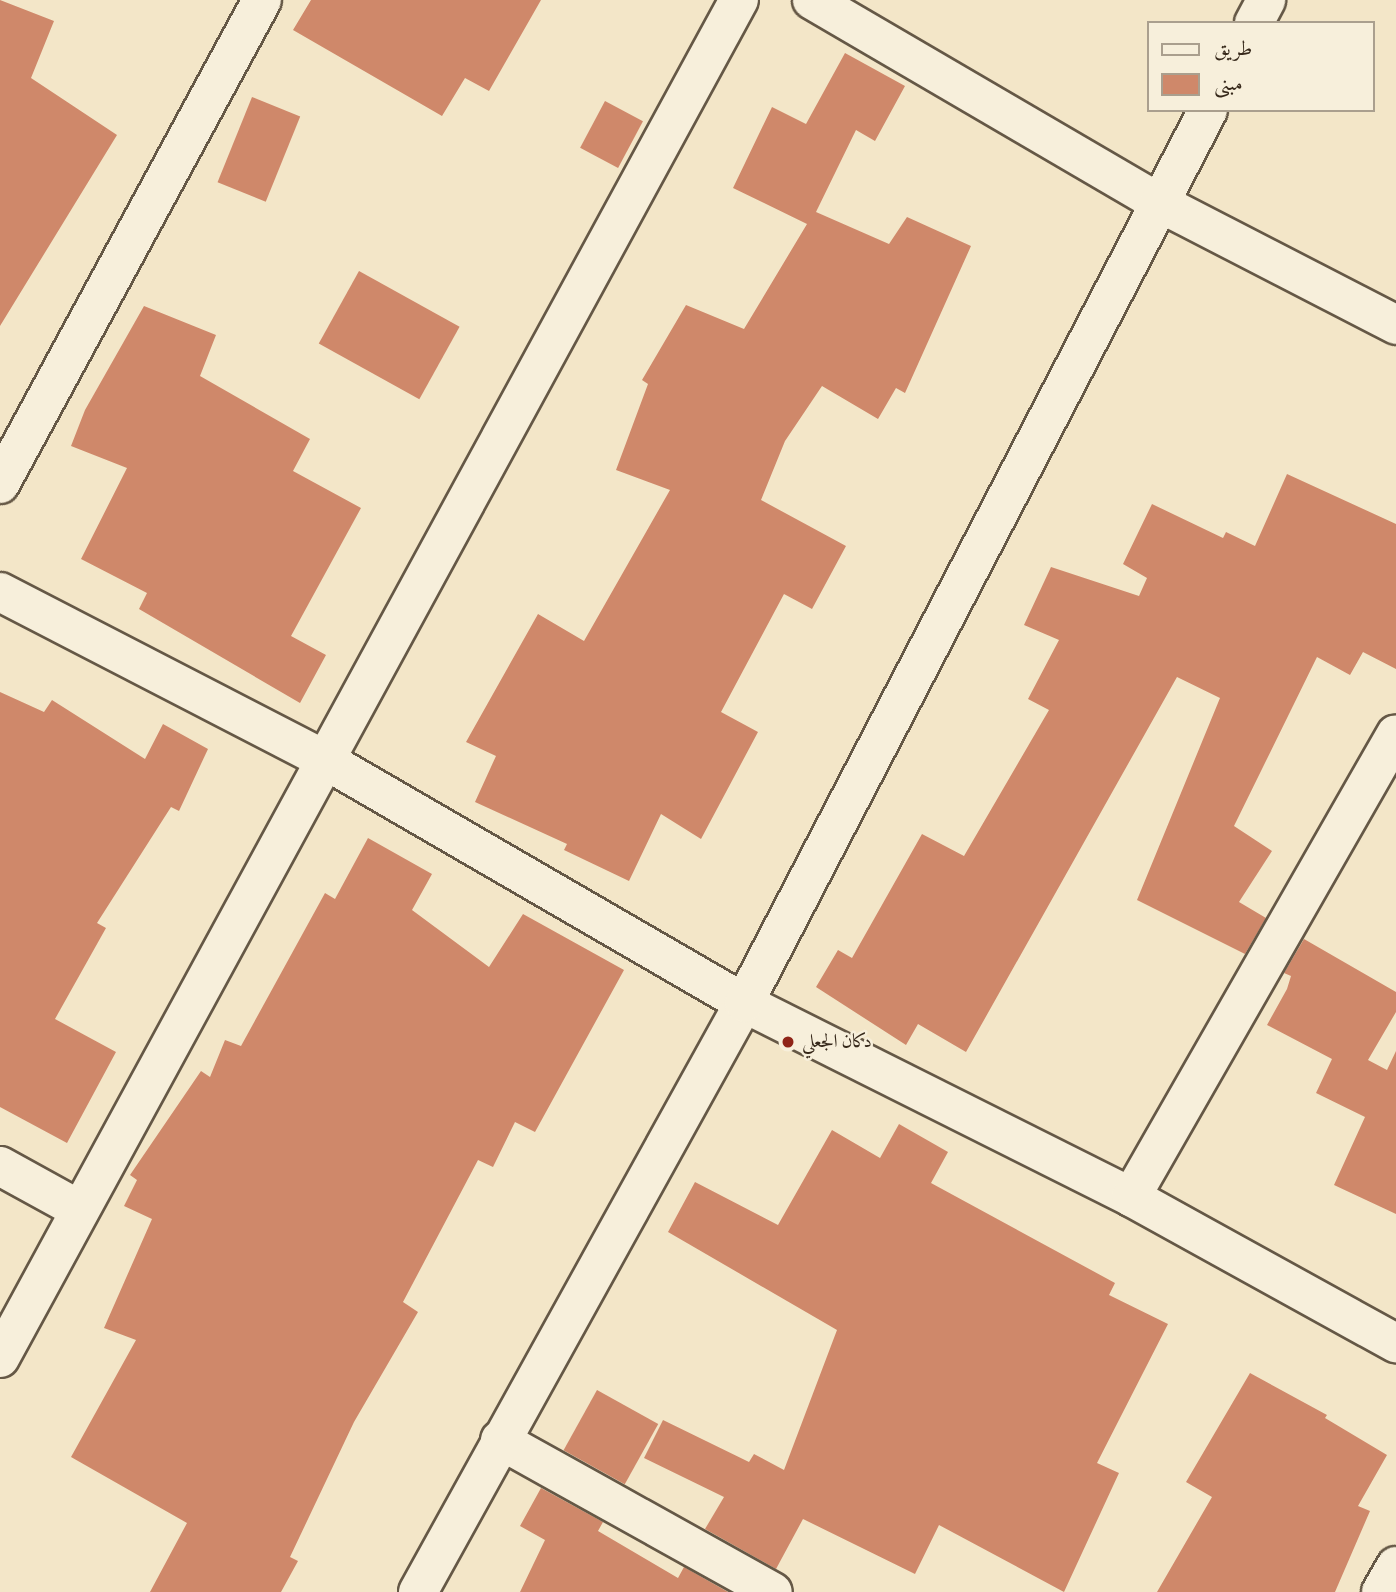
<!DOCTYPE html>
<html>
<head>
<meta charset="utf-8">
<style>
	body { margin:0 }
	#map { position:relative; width:1396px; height:1592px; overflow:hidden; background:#f3e6c8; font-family:Alegreya,Amiri,serif }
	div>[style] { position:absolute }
	.building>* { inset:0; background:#cf886a; transform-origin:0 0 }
	.roads { filter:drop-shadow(2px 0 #655846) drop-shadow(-2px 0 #655846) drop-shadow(0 2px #655846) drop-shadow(0 -2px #655846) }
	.minor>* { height:38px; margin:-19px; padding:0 19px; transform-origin:19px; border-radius:19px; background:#f7efdb }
	.dots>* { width:19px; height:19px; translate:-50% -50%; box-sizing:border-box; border:4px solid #f7efdb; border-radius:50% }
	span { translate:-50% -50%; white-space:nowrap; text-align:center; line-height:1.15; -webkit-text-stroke:5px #f7efdb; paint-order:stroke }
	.poi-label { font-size:19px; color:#36281a }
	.left { translate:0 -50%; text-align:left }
	.legend { position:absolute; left:1147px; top:21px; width:228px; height:91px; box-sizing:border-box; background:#f7efdb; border:2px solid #aa9f8e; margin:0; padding:9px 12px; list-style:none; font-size:21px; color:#36281a }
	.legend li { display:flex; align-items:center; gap:14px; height:35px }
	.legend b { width:35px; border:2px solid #aa9f8e }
</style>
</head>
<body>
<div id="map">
	<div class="building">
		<i style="clip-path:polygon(0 0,54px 21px,31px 78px,117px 135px,0 326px)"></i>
		<i style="clip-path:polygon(311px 0,541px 0,489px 91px,465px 78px,442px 116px,293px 30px)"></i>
		<i style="clip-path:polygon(845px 53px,905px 86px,875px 141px,856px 130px,816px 212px,889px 244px,907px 217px,971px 246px,905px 393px,896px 388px,878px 419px,822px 386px,785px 441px,761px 500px,846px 546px,812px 609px,784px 594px,721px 712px,758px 732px,701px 839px,661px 814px,629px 881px,564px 850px,567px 844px,475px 802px,496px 756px,466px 742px,538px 614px,584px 641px,670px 490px,616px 470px,648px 384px,642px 380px,686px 305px,744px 329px,807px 224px,733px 188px,772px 107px,806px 124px)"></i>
		<i style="left:252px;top:97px;width:52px;height:92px;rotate:22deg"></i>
		<i style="left:605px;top:101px;width:43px;height:53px;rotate:28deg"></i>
		<i style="left:359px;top:271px;width:115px;height:83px;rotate:29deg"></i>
		<i style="clip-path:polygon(144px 306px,216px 335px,200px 376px,310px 439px,293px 471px,361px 508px,291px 636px,326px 655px,300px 703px,139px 609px,147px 593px,81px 559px,127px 468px,71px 446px,85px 410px)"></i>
		<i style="clip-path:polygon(1287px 474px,1396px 524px,1396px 669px,1363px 652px,1350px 675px,1317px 657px,1234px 826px,1272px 851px,1239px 902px,1266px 918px,1245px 954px,1137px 900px,1220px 698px,1177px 677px,966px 1052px,918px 1024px,906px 1045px,816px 987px,838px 950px,852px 958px,922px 834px,964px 856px,1049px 710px,1028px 699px,1059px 640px,1024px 625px,1051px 567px,1139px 596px,1147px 578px,1123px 564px,1152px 504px,1223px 538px,1226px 532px,1255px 546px)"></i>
		<i style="clip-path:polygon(0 692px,44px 712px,52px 700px,145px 759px,163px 724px,208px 749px,179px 811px,171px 807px,97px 923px,106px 928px,55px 1019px,116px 1052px,67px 1143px,0 1107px)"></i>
		<i style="clip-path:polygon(368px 838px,432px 874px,412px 910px,489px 967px,523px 914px,624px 970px,535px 1132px,515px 1122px,493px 1167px,478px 1160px,403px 1302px,418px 1312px,354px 1422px,290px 1557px,298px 1561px,281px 1592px,150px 1592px,187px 1523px,71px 1457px,136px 1340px,104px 1328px,152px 1219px,124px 1206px,137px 1180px,130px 1175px,201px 1071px,210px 1077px,225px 1040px,241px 1046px,325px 893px,335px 899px)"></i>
		<i style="clip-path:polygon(1304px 939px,1396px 992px,1396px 1012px,1368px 1060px,1387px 1070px,1396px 1051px,1396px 1214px,1334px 1185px,1365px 1117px,1316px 1093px,1332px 1059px,1267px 1025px,1287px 989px,1291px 976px,1284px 973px)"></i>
		<i style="clip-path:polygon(899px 1124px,948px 1152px,931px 1183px,1115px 1283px,1109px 1295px,1168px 1324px,1097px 1463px,1119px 1473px,1064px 1592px,939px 1525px,915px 1574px,803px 1519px,776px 1569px,705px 1529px,724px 1497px,644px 1458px,663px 1420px,749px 1462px,754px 1454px,784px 1470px,837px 1330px,668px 1232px,695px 1182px,778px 1225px,832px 1130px,880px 1158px)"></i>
		<i style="clip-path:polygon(1250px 1373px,1327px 1415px,1325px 1418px,1387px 1455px,1358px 1506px,1370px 1511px,1335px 1592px,1157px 1592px,1212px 1497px,1186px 1482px)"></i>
		<i style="left:597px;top:1390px;width:70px;height:69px;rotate:29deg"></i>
		<i style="clip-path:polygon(541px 1488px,603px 1522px,598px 1531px,678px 1578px,684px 1567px,728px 1592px,520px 1592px,545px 1540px,520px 1526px)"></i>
	</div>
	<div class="roads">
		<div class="minor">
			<i style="left:812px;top:0;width:403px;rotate:30.3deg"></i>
			<i style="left:1160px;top:203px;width:266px;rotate:27.3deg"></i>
			<i style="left:1254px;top:23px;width:26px;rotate:-62deg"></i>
			<i style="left:0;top:484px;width:550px;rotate:-61.57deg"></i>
			<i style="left:0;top:592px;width:366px;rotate:27.3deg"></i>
			<i style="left:325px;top:760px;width:484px;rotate:30.1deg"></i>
			<i style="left:744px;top:1003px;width:433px;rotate:26.6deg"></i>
			<i style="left:1131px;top:1197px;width:303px;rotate:28.9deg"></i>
			<i style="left:0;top:1166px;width:91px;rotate:28.8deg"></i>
			<i style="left:1131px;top:1197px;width:533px;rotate:-60.22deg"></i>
			<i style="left:0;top:1358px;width:1546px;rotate:-61.45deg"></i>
			<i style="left:500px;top:1440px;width:312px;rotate:29.1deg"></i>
			<i style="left:418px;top:1592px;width:673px;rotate:-61.04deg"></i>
			<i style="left:744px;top:1003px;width:1006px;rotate:-62.54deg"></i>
			<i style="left:1381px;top:1592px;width:30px;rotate:-60deg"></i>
		</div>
	</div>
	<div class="dots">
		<i style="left:788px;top:1042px;background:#8f2418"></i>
	</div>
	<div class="poi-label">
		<span class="left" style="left:802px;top:1042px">دكان الجعلي</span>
	</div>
	<ul class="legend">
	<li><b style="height:9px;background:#f7efdb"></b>طريق</li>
	<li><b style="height:19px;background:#cf886a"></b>مبنى</li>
	</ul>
</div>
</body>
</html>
